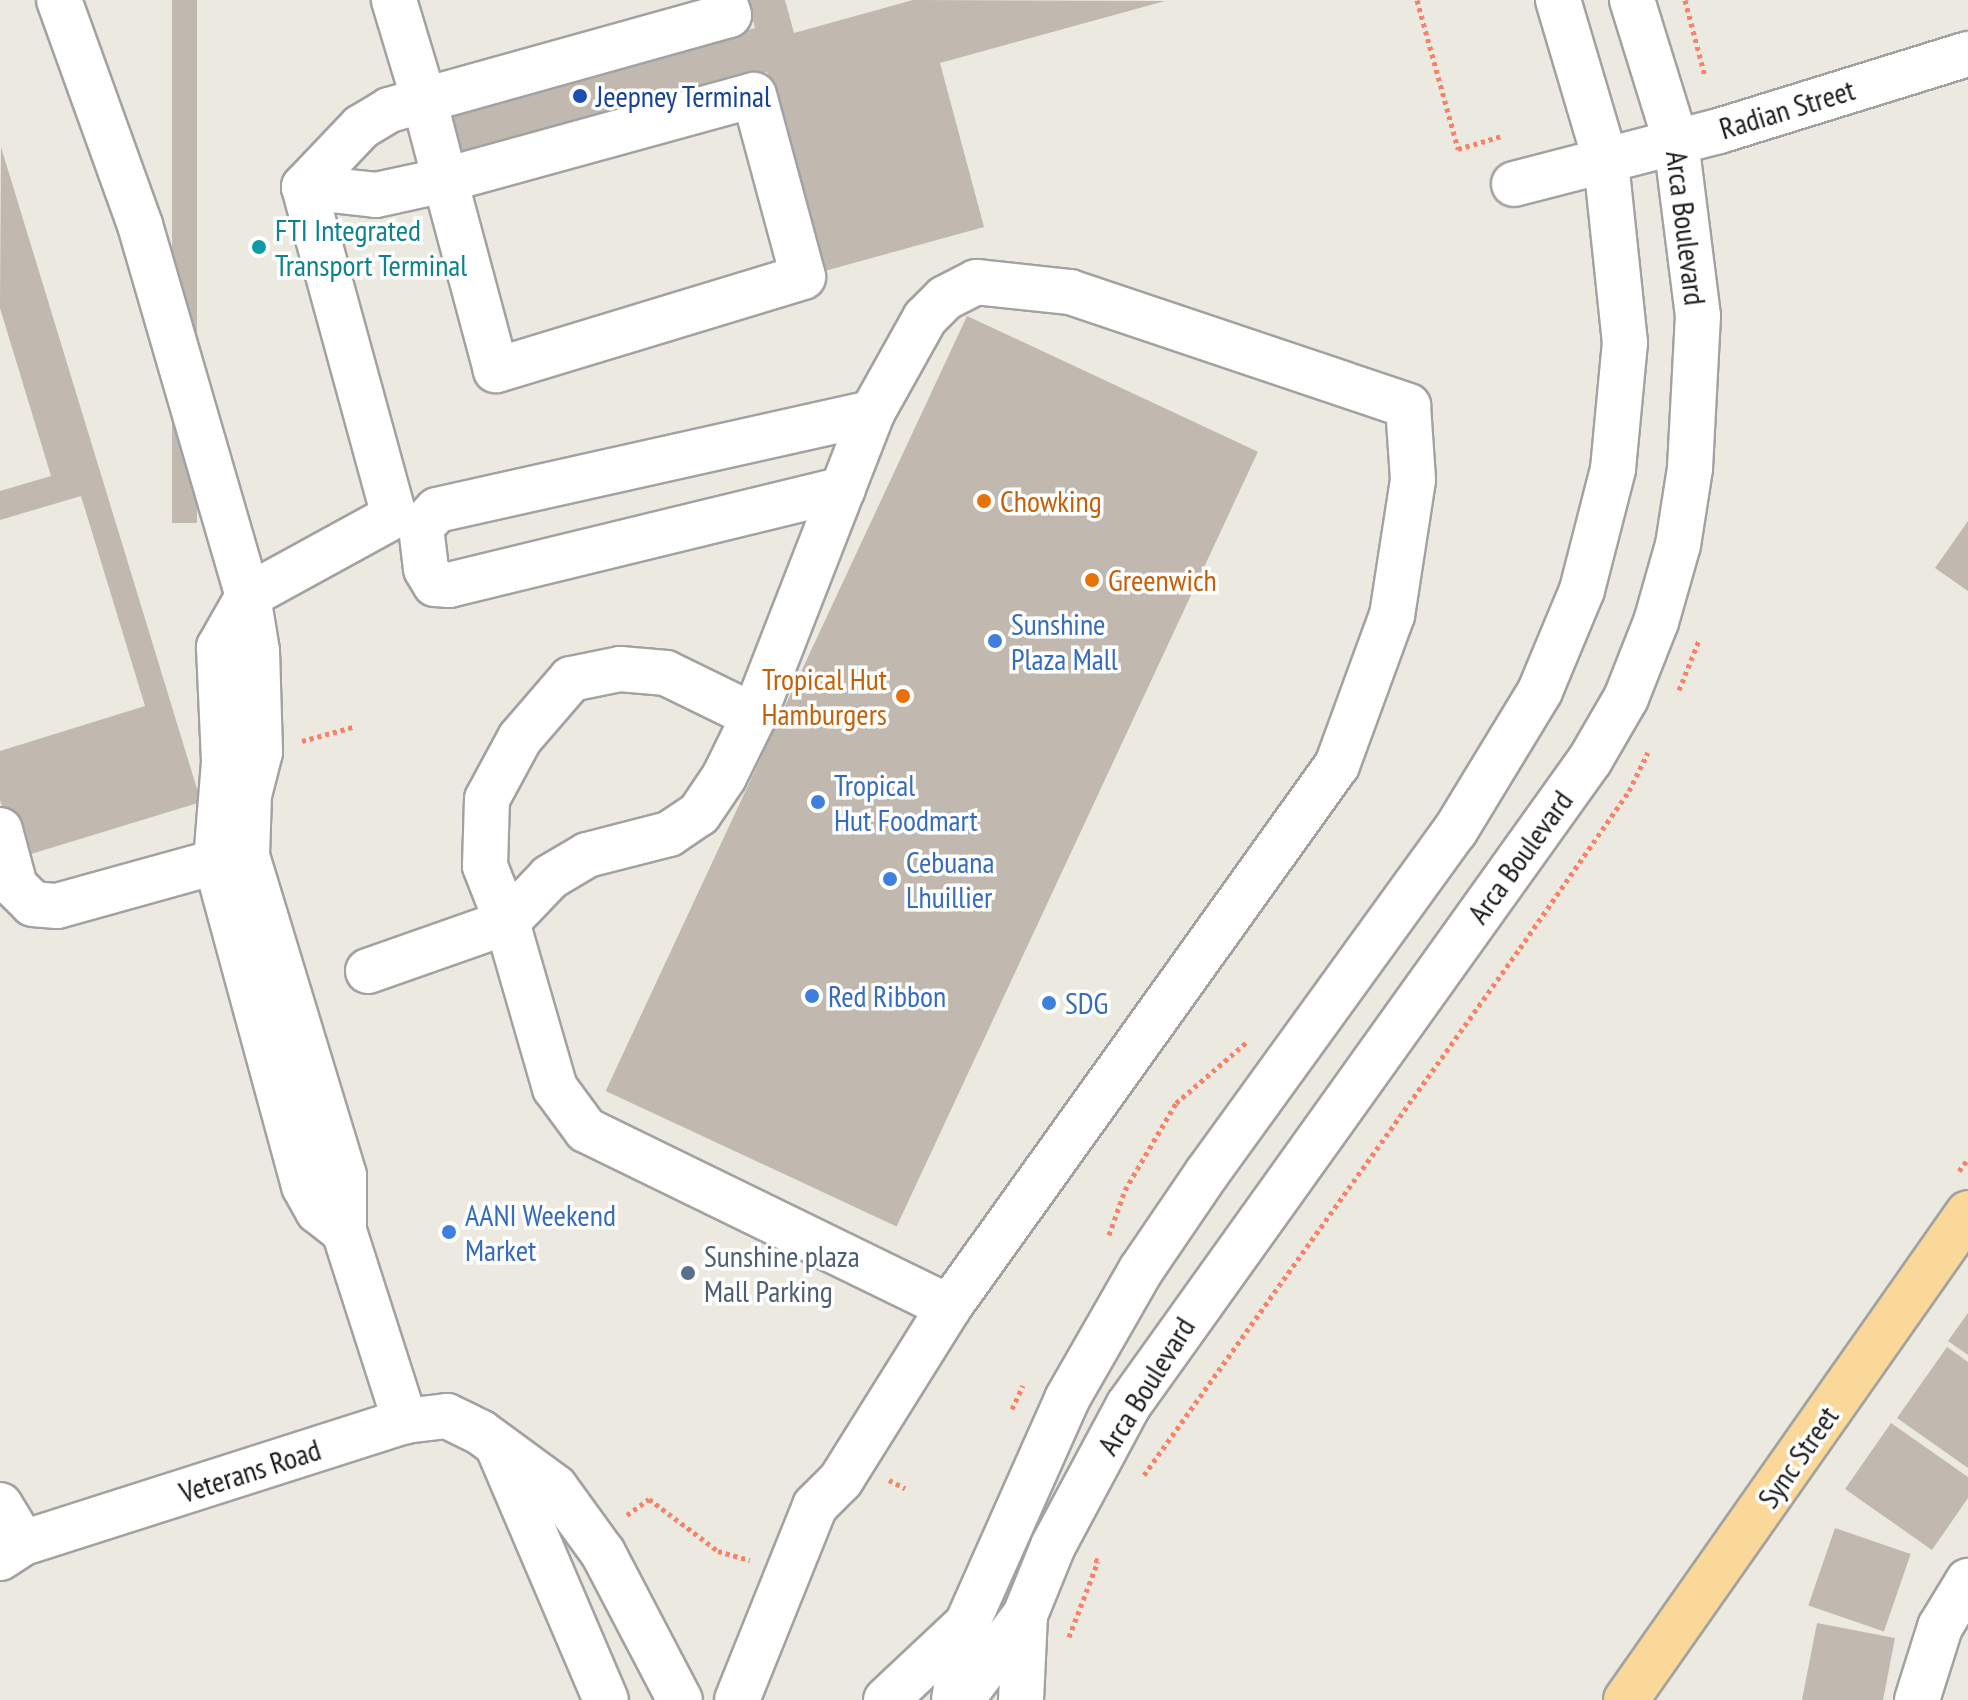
<!DOCTYPE html>
<html>
<head>
<meta charset="utf-8">
<style>
	body { margin:0 }
	#map { position:relative; width:1968px; height:1700px; overflow:hidden; background:#ece9e0; font-family:"PT Sans Narrow",sans-serif }
	div>[style] { position:absolute }
	.building>* { inset:0; background:#c1b8b0; transform-origin:0 0 }
	.path>* { height:5px; margin-top:-2.5px; transform-origin:0; background:repeating-linear-gradient(90deg,#f68368 0 4px,transparent 0 8px) }
	.roads { filter:drop-shadow(2px 0 #a2a2a2) drop-shadow(-2px 0 #a2a2a2) drop-shadow(0 2px #a2a2a2) drop-shadow(0 -2px #a2a2a2) }
	.minor>* { height:44px; margin:-22px; padding:0 22px; transform-origin:22px; border-radius:22px; background:#fff }
	.major>* { height:44px; margin:-22px; padding:0 22px; transform-origin:22px; border-radius:22px; background:#f9d899 }
	.dots>* { width:22px; height:22px; translate:-50% -50%; box-sizing:border-box; border:4px solid #fff; border-radius:50% }
	span { translate:-50% -50%; white-space:nowrap; text-align:center; line-height:1.15; -webkit-text-stroke:7px #fff; paint-order:stroke }
	.transit-label { font-size:30px; color:#164399 }
	.left { translate:0 -50%; text-align:left }
	.street-label { font-size:30px; color:#1b1b1b }
	.culture-label { font-size:30px; color:#0d838f }
	.food-label { font-size:30px; color:#c56008 }
	.right { translate:-100% -50%; text-align:right }
	.shop-label { font-size:30px; color:#366cbe }
	.service-label { font-size:30px; color:#4e5e75 }
</style>
</head>
<body>
<div id="map">
	<div class="building">
		<i style="left:172px;top:0;width:25px;height:523px"></i>
		<i style="clip-path:polygon(748px 0,785px 0,794px 33px,913px 0,1165px 1px,940px 63px,984px 227px,821px 272px,767px 72px,450px 159px,437px 115px,755px 28px)"></i>
		<i style="clip-path:polygon(1px 147px,201px 802px,18px 858px,0 800px,0 751px,145px 706px,81px 496px,0 520px,0 491px,51px 476px,0 308px)"></i>
		<i style="left:967px;top:316px;width:321px;height:855px;rotate:25deg"></i>
		<i style="clip-path:polygon(1968px 521px,1968px 591px,1935px 568px)"></i>
		<i style="clip-path:polygon(1968px 1313px,1968px 1355px,1948px 1341px)"></i>
		<i style="clip-path:polygon(1947px 1347px,1968px 1362px,1968px 1468px,1897px 1418px)"></i>
		<i style="clip-path:polygon(1891px 1423px,1968px 1477px,1968px 1498px,1932px 1550px,1845px 1489px)"></i>
		<i style="left:1835px;top:1528px;width:80px;height:82px;rotate:19deg"></i>
		<i style="clip-path:polygon(1817px 1623px,1895px 1638px,1883px 1700px,1802px 1700px)"></i>
	</div>
	<div class="path">
		<i style="left:1417px;top:0;width:155px;rotate:74.6deg"></i>
		<i style="left:1458px;top:149px;width:46px;rotate:-16.5deg"></i>
		<i style="left:1685px;top:0;width:79px;rotate:75.3deg"></i>
		<i style="left:1679px;top:690px;width:54px;rotate:-68.2deg"></i>
		<i style="left:302px;top:741px;width:53px;rotate:-15.4deg"></i>
		<i style="left:1959px;top:1171px;width:15px;rotate:-53deg"></i>
		<i style="left:1109px;top:1235px;width:48px;rotate:-70.4deg"></i>
		<i style="left:1125px;top:1190px;width:101px;rotate:-59.6deg"></i>
		<i style="left:1176px;top:1103px;width:94px;rotate:-40.7deg"></i>
		<i style="left:1012px;top:1409px;width:26px;rotate:-65deg"></i>
		<i style="left:1144px;top:1475px;width:647px;rotate:-54.49deg"></i>
		<i style="left:1520px;top:948px;width:191px;rotate:-55.2deg"></i>
		<i style="left:1629px;top:791px;width:43px;rotate:-64deg"></i>
		<i style="left:889px;top:1480px;width:18px;rotate:27deg"></i>
		<i style="left:627px;top:1515px;width:27px;rotate:-36deg"></i>
		<i style="left:649px;top:1499px;width:86px;rotate:37deg"></i>
		<i style="left:718px;top:1551px;width:33px;rotate:16deg"></i>
		<i style="left:1069px;top:1637px;width:81px;rotate:-69.1deg"></i>
		<i style="left:1098px;top:1561px;width:4px;rotate:-153deg"></i>
	</div>
	<div class="roads">
		<div class="minor">
			<i style="left:59px;top:0;width:239px;rotate:70.2deg"></i>
			<i style="left:140px;top:225px;width:386px;rotate:73.8deg"></i>
			<i style="left:248px;top:596px;width:56px;rotate:80.7deg"></i>
			<i style="left:257px;top:651px;width:101px;rotate:88.3deg"></i>
			<i style="left:260px;top:752px;width:44px;rotate:104.3deg"></i>
			<i style="left:249px;top:795px;width:61px;rotate:91.9deg"></i>
			<i style="left:247px;top:856px;width:334px;rotate:73.1deg"></i>
			<i style="left:344px;top:1176px;width:55px;rotate:90deg"></i>
			<i style="left:344px;top:1231px;width:200px;rotate:72.2deg"></i>
			<i style="left:1514px;top:184px;width:212px;rotate:-14.5deg"></i>
			<i style="left:1719px;top:131px;width:261px;rotate:-17.2deg"></i>
			<i style="left:304px;top:187px;width:72px;rotate:6.3deg"></i>
			<i style="left:376px;top:195px;width:71px;rotate:-12.3deg"></i>
			<i style="left:445px;top:180px;width:320px;rotate:-15.4deg"></i>
			<i style="left:754px;top:95px;width:188px;rotate:74.9deg"></i>
			<i style="left:803px;top:277px;width:321px;rotate:163.1deg"></i>
			<i style="left:496px;top:370px;width:197px;rotate:-105deg"></i>
			<i style="left:445px;top:180px;width:80px;rotate:-104.6deg"></i>
			<i style="left:425px;top:103px;width:108px;rotate:-106.8deg"></i>
			<i style="left:304px;top:187px;width:341px;rotate:74.7deg"></i>
			<i style="left:394px;top:516px;width:166px;rotate:151.3deg"></i>
			<i style="left:248px;top:596px;width:59px;rotate:119.6deg"></i>
			<i style="left:219px;top:647px;width:115px;rotate:87.5deg"></i>
			<i style="left:224px;top:762px;width:100px;rotate:94.6deg"></i>
			<i style="left:216px;top:862px;width:336px;rotate:74.8deg"></i>
			<i style="left:304px;top:1186px;width:29px;rotate:61deg"></i>
			<i style="left:318px;top:1211px;width:33px;rotate:38deg"></i>
			<i style="left:304px;top:187px;width:83px;rotate:-46.5deg"></i>
			<i style="left:361px;top:127px;width:33px;rotate:-31deg"></i>
			<i style="left:389px;top:110px;width:353px;rotate:-15.6deg"></i>
			<i style="left:729px;top:15px;width:16px;rotate:-108deg"></i>
			<i style="left:843px;top:489px;width:405px;rotate:166.3deg"></i>
			<i style="left:450px;top:585px;width:15px;rotate:-176deg"></i>
			<i style="left:435px;top:584px;width:17px;rotate:-121deg"></i>
			<i style="left:426px;top:569px;width:42px;rotate:-96.8deg"></i>
			<i style="left:421px;top:527px;width:23px;rotate:-47deg"></i>
			<i style="left:437px;top:510px;width:446px;rotate:-12.6deg"></i>
			<i style="left:754px;top:716px;width:98px;rotate:-154deg"></i>
			<i style="left:666px;top:673px;width:46px;rotate:-175deg"></i>
			<i style="left:620px;top:669px;width:50px;rotate:168.5deg"></i>
			<i style="left:571px;top:679px;width:78px;rotate:130.8deg"></i>
			<i style="left:520px;top:738px;width:69px;rotate:118.4deg"></i>
			<i style="left:487px;top:799px;width:67px;rotate:91.7deg"></i>
			<i style="left:485px;top:866px;width:60px;rotate:68.6deg"></i>
			<i style="left:507px;top:922px;width:173px;rotate:73.9deg"></i>
			<i style="left:555px;top:1088px;width:52px;rotate:53.6deg"></i>
			<i style="left:586px;top:1130px;width:404px;rotate:26deg"></i>
			<i style="left:0;top:830px;width:58px;rotate:75deg"></i>
			<i style="left:15px;top:886px;width:25px;rotate:45deg"></i>
			<i style="left:33px;top:904px;width:24px;rotate:5deg"></i>
			<i style="left:57px;top:906px;width:165px;rotate:-15.5deg"></i>
			<i style="left:368px;top:971px;width:147px;rotate:-19.4deg"></i>
			<i style="left:507px;top:922px;width:62px;rotate:-46.3deg"></i>
			<i style="left:550px;top:877px;width:43px;rotate:-30.7deg"></i>
			<i style="left:587px;top:855px;width:85px;rotate:-14.4deg"></i>
			<i style="left:669px;top:834px;width:36px;rotate:-34deg"></i>
			<i style="left:699px;top:814px;width:45px;rotate:-56deg"></i>
			<i style="left:724px;top:777px;width:68px;rotate:-63.8deg"></i>
			<i style="left:754px;top:716px;width:325px;rotate:-68.7deg"></i>
			<i style="left:872px;top:413px;width:109px;rotate:-60.8deg"></i>
			<i style="left:925px;top:318px;width:28px;rotate:-45deg"></i>
			<i style="left:945px;top:298px;width:35px;rotate:-27deg"></i>
			<i style="left:976px;top:282px;width:95px;rotate:6.1deg"></i>
			<i style="left:1070px;top:292px;width:357px;rotate:18.6deg"></i>
			<i style="left:1408px;top:406px;width:74px;rotate:86.1deg"></i>
			<i style="left:1413px;top:480px;width:137px;rotate:98.8deg"></i>
			<i style="left:1392px;top:615px;width:160px;rotate:110.1deg"></i>
			<i style="left:1337px;top:765px;width:667px;rotate:125.6deg"></i>
			<i style="left:949px;top:1307px;width:204px;rotate:122deg"></i>
			<i style="left:841px;top:1480px;width:37px;rotate:135deg"></i>
			<i style="left:815px;top:1506px;width:209px;rotate:111.9deg"></i>
			<i style="left:498px;top:1447px;width:275px;rotate:66.9deg"></i>
			<i style="left:0;top:1505px;width:44px;rotate:58.8deg"></i>
			<i style="left:0;top:1558px;width:27px;rotate:-33deg"></i>
			<i style="left:23px;top:1543px;width:401px;rotate:-17.7deg"></i>
			<i style="left:405px;top:1421px;width:42px;rotate:-6.8deg"></i>
			<i style="left:447px;top:1416px;width:37px;rotate:26deg"></i>
			<i style="left:480px;top:1432px;width:93px;rotate:36.3deg"></i>
			<i style="left:555px;top:1487px;width:82px;rotate:54deg"></i>
			<i style="left:603px;top:1553px;width:166px;rotate:62.4deg"></i>
			<i style="left:886px;top:1700px;width:111px;rotate:-43.2deg"></i>
			<i style="left:954px;top:1700px;width:77px;rotate:-80.3deg"></i>
			<i style="left:967px;top:1624px;width:246px;rotate:-66deg"></i>
			<i style="left:1067px;top:1399px;width:149px;rotate:-60.2deg"></i>
			<i style="left:1141px;top:1270px;width:117px;rotate:-55.8deg"></i>
			<i style="left:1207px;top:1173px;width:422px;rotate:-54.1deg"></i>
			<i style="left:1455px;top:831px;width:164px;rotate:-58.7deg"></i>
			<i style="left:1540px;top:691px;width:109px;rotate:-67.4deg"></i>
			<i style="left:1582px;top:590px;width:125px;rotate:-75.6deg"></i>
			<i style="left:1613px;top:469px;width:127px;rotate:-84.6deg"></i>
			<i style="left:1625px;top:343px;width:182px;rotate:-96deg"></i>
			<i style="left:1606px;top:162px;width:169px;rotate:-106.5deg"></i>
			<i style="left:961px;top:1700px;width:106px;rotate:-53deg"></i>
			<i style="left:1025px;top:1615px;width:74px;rotate:-67.9deg"></i>
			<i style="left:1053px;top:1546px;width:159px;rotate:-61.8deg"></i>
			<i style="left:1128px;top:1406px;width:794px;rotate:-54.43deg"></i>
			<i style="left:1590px;top:760px;width:72px;rotate:-59.9deg"></i>
			<i style="left:1626px;top:698px;width:82px;rotate:-68.5deg"></i>
			<i style="left:1656px;top:622px;width:80px;rotate:-74.1deg"></i>
			<i style="left:1678px;top:545px;width:78px;rotate:-81.1deg"></i>
			<i style="left:1690px;top:468px;width:152px;rotate:-87deg"></i>
			<i style="left:1698px;top:316px;width:175px;rotate:-97.2deg"></i>
			<i style="left:1676px;top:142px;width:149px;rotate:-107.2deg"></i>
			<i style="left:1021px;top:1700px;width:85px;rotate:-87.3deg"></i>
			<i style="left:1917px;top:1700px;width:77px;rotate:-72.5deg"></i>
			<i style="left:1940px;top:1627px;width:54px;rotate:-58.7deg"></i>
		</div>
		<div class="major">
			<i style="left:1626px;top:1700px;width:595px;rotate:-54.92deg"></i>
		</div>
	</div>
	<div class="dots">
		<i style="left:580px;top:96px;background:#1a4fb4"></i>
		<i style="left:259px;top:247px;background:#0f9aa8"></i>
		<i style="left:984px;top:501px;background:#e8710a"></i>
		<i style="left:1092px;top:580px;background:#e8710a"></i>
		<i style="left:995px;top:641px;background:#3f7fe0"></i>
		<i style="left:903px;top:696px;background:#e8710a"></i>
		<i style="left:818px;top:802px;background:#3f7fe0"></i>
		<i style="left:890px;top:879px;background:#3f7fe0"></i>
		<i style="left:812px;top:996px;background:#3f7fe0"></i>
		<i style="left:1049px;top:1003px;background:#3f7fe0"></i>
		<i style="left:449px;top:1232px;background:#3f7fe0"></i>
		<i style="left:688px;top:1273px;background:#5c6f8a"></i>
	</div>
	<div class="transit-label">
		<span class="left" style="left:596px;top:96px">Jeepney Terminal</span>
	</div>
	<div class="street-label">
		<span style="left:1787px;top:109px;rotate:-17deg">Radian Street</span>
		<span style="left:1686px;top:228px;rotate:83deg">Arca Boulevard</span>
		<span style="left:1520px;top:857px;rotate:-54deg">Arca Boulevard</span>
		<span style="left:1146px;top:1386px;rotate:-58deg">Arca Boulevard</span>
		<span style="left:1798px;top:1457px;rotate:-55deg">Sync Street</span>
		<span style="left:250px;top:1471px;rotate:-18deg">Veterans Road</span>
	</div>
	<div class="culture-label">
		<span class="left" style="left:275px;top:247px">FTI Integrated<br>Transport Terminal</span>
	</div>
	<div class="food-label">
		<span class="left" style="left:1000px;top:501px">Chowking</span>
		<span class="left" style="left:1108px;top:580px">Greenwich</span>
		<span class="right" style="left:887px;top:696px">Tropical Hut<br>Hamburgers</span>
	</div>
	<div class="shop-label">
		<span class="left" style="left:1011px;top:641px">Sunshine<br>Plaza Mall</span>
		<span class="left" style="left:834px;top:802px">Tropical<br>Hut Foodmart</span>
		<span class="left" style="left:906px;top:879px">Cebuana<br>Lhuillier</span>
		<span class="left" style="left:828px;top:996px">Red Ribbon</span>
		<span class="left" style="left:1065px;top:1003px">SDG</span>
		<span class="left" style="left:465px;top:1232px">AANI Weekend<br>Market</span>
	</div>
	<div class="service-label">
		<span class="left" style="left:704px;top:1273px">Sunshine plaza<br>Mall Parking</span>
	</div>
</div>
</body>
</html>
